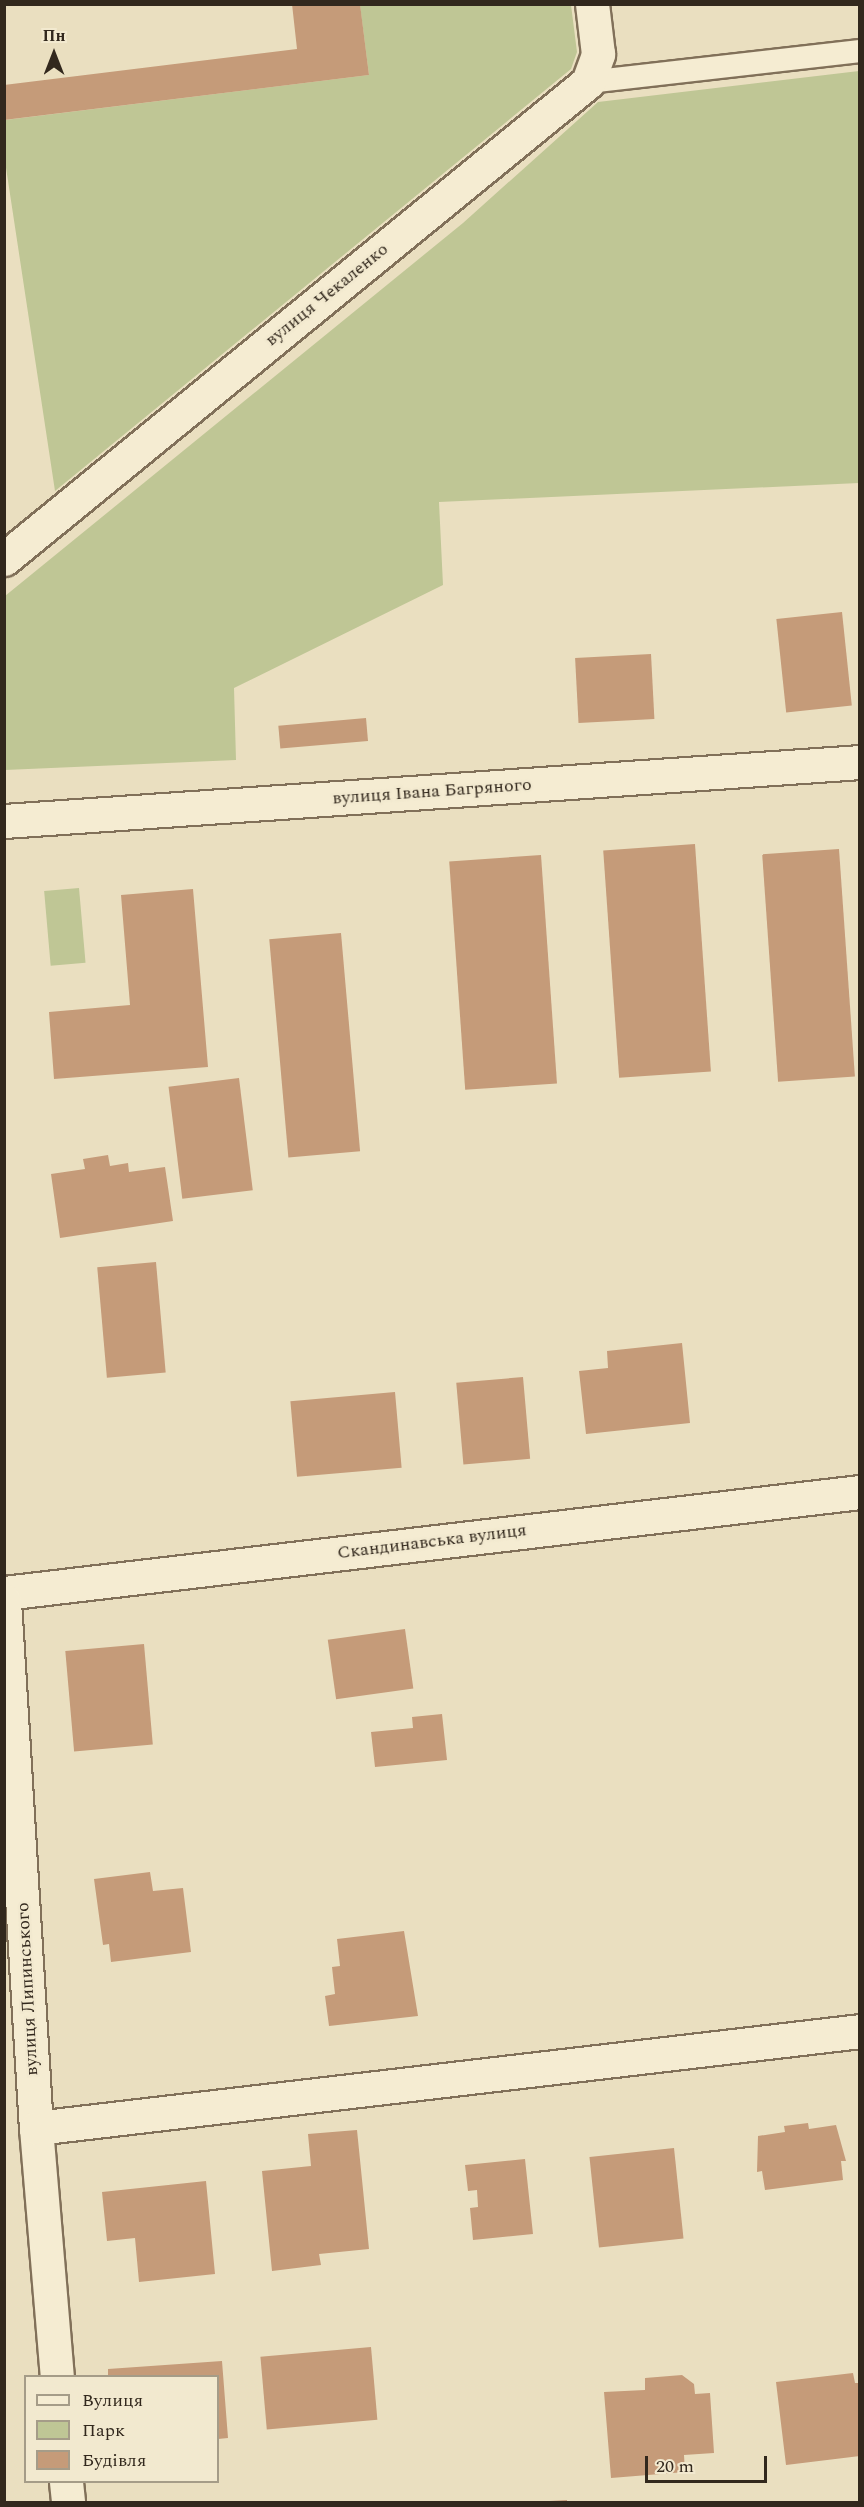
<!DOCTYPE html>
<html>
<head>
<meta charset="utf-8">
<style>
	body { margin:0 }
	#map { position:relative; width:864px; height:2507px; overflow:hidden; background:#eadfc0; font-family:Spectral,serif }
	div>[style] { position:absolute }
	.green>* { inset:0; background:#bfc695; transform-origin:0 0 }
	.building>* { inset:0; background:#c59b79; transform-origin:0 0 }
	.roads { filter:drop-shadow(2px 0 #817059) drop-shadow(-2px 0 #817059) drop-shadow(0 2px #817059) drop-shadow(0 -2px #817059) }
	.lane>* { height:22px; margin:-11px; padding:0 11px; transform-origin:11px; border-radius:11px; background:#f5ecd2 }
	.street>* { height:33px; margin:-16.5px; padding:0 16.5px; transform-origin:16.5px; border-radius:16.5px; background:#f5ecd2 }
	span { translate:-50% -50%; white-space:nowrap; text-align:center; line-height:1.15; -webkit-text-stroke:5px #f2e9cf; paint-order:stroke }
	.street-label { font-size:18px; color:#32281d }
	.frame { position:absolute; inset:0; border:6px solid #32281d; pointer-events:none }
	.legend { position:absolute; left:24px; top:2375px; width:195px; height:108px; box-sizing:border-box; background:#f2e9cf; border:2px solid #a59c88; margin:0; padding:8px 10px; list-style:none; font-size:18px; color:#32281d }
	.legend li { display:flex; align-items:center; gap:12px; height:30px }
	.legend b { width:30px; border:2px solid #a59c88 }
	.north { position:absolute; left:24px; top:24px; width:60px; height:60px; -webkit-text-stroke:4px #f2e9cf; paint-order:stroke; rotate:0deg; font-size:16px; font-weight:700; line-height:24px; text-align:center; color:#32281d }
	.north::after { content:''; display:block; margin:auto; width:21px; height:27px; background:#32281d; clip-path:polygon(50% 0,100% 100%,50% 72%,0 100%) }
	.scale { position:absolute; left:645px; top:2456px; width:122px; height:27px; box-sizing:border-box; border:3px solid #32281d; border-top:0; padding-left:8px; font-size:18px; line-height:21px; white-space:nowrap; color:#32281d; -webkit-text-stroke:4px #f2e9cf; paint-order:stroke }
</style>
</head>
<body>
<div id="map">
	<div class="green">
		<i style="clip-path:polygon(360px 5px,571px 5px,577px 52px,571px 69px,55px 491px,5px 161px,5px 120px,369px 75px)"></i>
		<i style="clip-path:polygon(859px 71px,859px 483px,439px 502px,443px 585px,234px 688px,236px 760px,5px 770px,5px 596px,463px 223px,598px 102px)"></i>
		<i style="left:79px;top:888px;width:75px;height:35px;rotate:85deg"></i>
	</div>
	<div class="building">
		<i style="clip-path:polygon(292px 4px,360px 4px,369px 75px,4px 120px,4px 85px,297px 49px)"></i>
		<i style="left:842px;top:612px;width:94px;height:66px;rotate:84deg"></i>
		<i style="left:651px;top:654px;width:65px;height:76px;rotate:87deg"></i>
		<i style="left:366px;top:718px;width:23px;height:88px;rotate:85deg"></i>
		<i style="left:695px;top:844px;width:228px;height:92px;rotate:86deg"></i>
		<i style="left:839px;top:849px;width:228px;height:77px;rotate:86deg"></i>
		<i style="left:541px;top:855px;width:229px;height:92px;rotate:86deg"></i>
		<i style="clip-path:polygon(193px 889px,208px 1067px,54px 1079px,49px 1012px,130px 1005px,121px 895px)"></i>
		<i style="left:341px;top:933px;width:219px;height:72px;rotate:85deg"></i>
		<i style="left:239px;top:1078px;width:113px;height:71px;rotate:83deg"></i>
		<i style="clip-path:polygon(108px 1155px,110px 1166px,128px 1163px,129px 1172px,165px 1167px,173px 1221px,60px 1238px,51px 1174px,85px 1169px,83px 1159px)"></i>
		<i style="left:156px;top:1262px;width:111px;height:59px;rotate:85deg"></i>
		<i style="clip-path:polygon(682px 1343px,690px 1423px,586px 1434px,579px 1371px,608px 1368px,607px 1351px)"></i>
		<i style="left:523px;top:1377px;width:82px;height:67px;rotate:85deg"></i>
		<i style="left:395px;top:1392px;width:76px;height:105px;rotate:85deg"></i>
		<i style="left:405px;top:1629px;width:60px;height:78px;rotate:82deg"></i>
		<i style="left:144px;top:1644px;width:101px;height:79px;rotate:85deg"></i>
		<i style="clip-path:polygon(442px 1714px,447px 1760px,375px 1767px,371px 1732px,413px 1728px,412px 1717px)"></i>
		<i style="clip-path:polygon(150px 1872px,153px 1891px,183px 1888px,191px 1952px,111px 1962px,109px 1944px,103px 1945px,94px 1879px)"></i>
		<i style="clip-path:polygon(404px 1931px,418px 2016px,329px 2026px,325px 1996px,335px 1994px,332px 1967px,340px 1966px,337px 1939px)"></i>
		<i style="clip-path:polygon(808px 2123px,809px 2129px,836px 2125px,846px 2161px,841px 2161px,843px 2180px,765px 2190px,762px 2171px,757px 2172px,758px 2136px,785px 2132px,784px 2126px)"></i>
		<i style="clip-path:polygon(357px 2130px,369px 2249px,319px 2254px,321px 2265px,272px 2271px,262px 2171px,311px 2166px,308px 2134px)"></i>
		<i style="left:674px;top:2148px;width:91px;height:85px;rotate:84deg"></i>
		<i style="clip-path:polygon(525px 2159px,533px 2234px,473px 2240px,470px 2208px,478px 2207px,477px 2190px,468px 2191px,465px 2165px)"></i>
		<i style="clip-path:polygon(206px 2181px,215px 2274px,139px 2282px,135px 2238px,107px 2241px,102px 2192px)"></i>
		<i style="left:371px;top:2347px;width:73px;height:111px;rotate:85deg"></i>
		<i style="clip-path:polygon(222px 2361px,228px 2438px,218px 2439px,218px 2376px,108px 2376px,108px 2369px)"></i>
		<i style="clip-path:polygon(853px 2373px,855px 2383px,860px 2383px,860px 2456px,786px 2465px,776px 2382px)"></i>
		<i style="clip-path:polygon(682px 2375px,694px 2384px,695px 2394px,710px 2393px,714px 2453px,684px 2455px,685px 2472px,611px 2478px,604px 2392px,645px 2390px,645px 2378px)"></i>
		<i style="clip-path:polygon(567px 2500px,567px 2502px,549px 2502px,549px 2501px)"></i>
	</div>
	<div class="roads">
		<div class="lane">
			<i style="left:588px;top:82px;width:274px;rotate:-6.5deg"></i>
		</div>
		<div class="street">
			<i style="left:4px;top:559px;width:754px;rotate:-39.24deg"></i>
			<i style="left:588px;top:82px;width:30px;rotate:-70deg"></i>
			<i style="left:598px;top:54px;width:50px;rotate:-96.8deg"></i>
			<i style="left:4px;top:821px;width:858px;rotate:-3.94deg"></i>
			<i style="left:4px;top:1593px;width:862px;rotate:-6.73deg"></i>
			<i style="left:4px;top:1601px;width:528px;rotate:86.53deg"></i>
			<i style="left:36px;top:2128px;width:249px;rotate:85.2deg"></i>
			<i style="left:36px;top:2128px;width:830px;rotate:-6.71deg"></i>
			<i style="left:66px;top:2482px;width:20px;rotate:84deg"></i>
		</div>
	</div>
	<div class="street-label">
		<span style="left:327px;top:295px;rotate:-39deg">вулиця Чекаленко</span>
		<span style="left:432px;top:792px;rotate:-4deg">вулиця Івана Багряного</span>
		<span style="left:432px;top:1542px;rotate:-7deg">Скандинавська вулиця</span>
		<span style="left:28px;top:1989px;rotate:-93deg">вулиця Липинського</span>
	</div>
	<div class="frame"></div>
	<ul class="legend">
	<li><b style="height:8px;background:#f5ecd2"></b>Вулиця</li>
	<li><b style="height:16px;background:#bfc695"></b>Парк</li>
	<li><b style="height:16px;background:#c59b79"></b>Будівля</li>
	</ul>
	<div class="north">Пн</div>
	<div class="scale">20 m</div>
</div>
</body>
</html>
